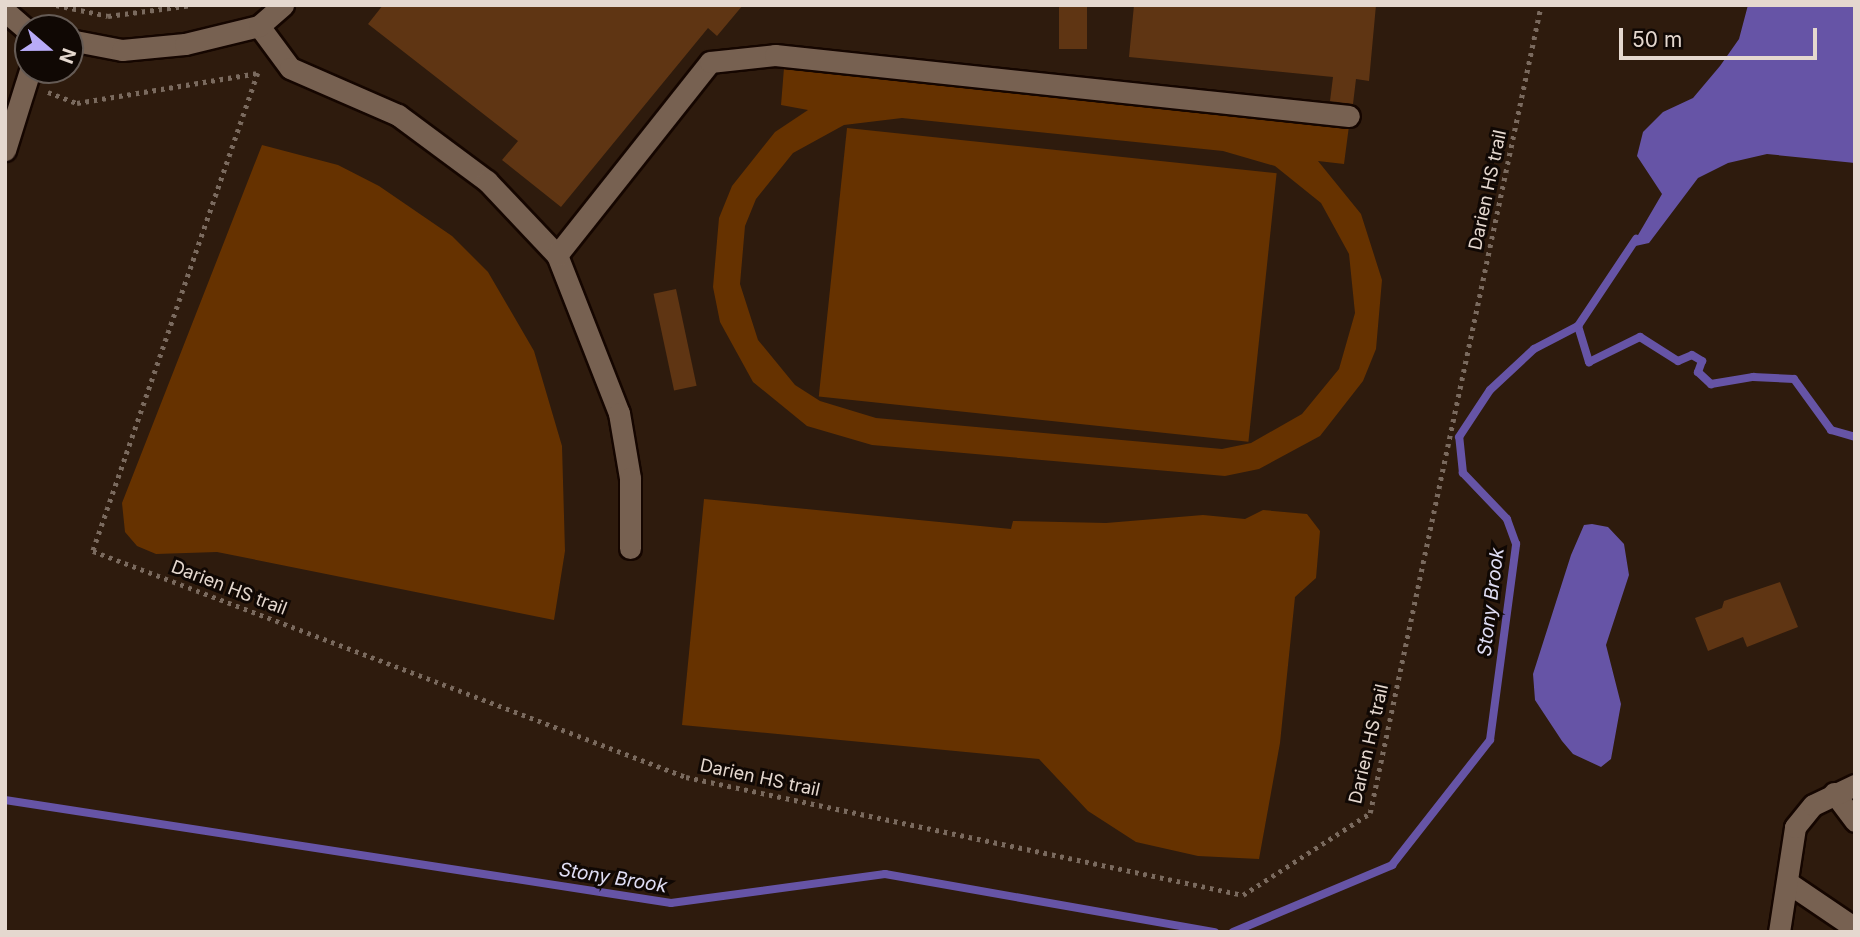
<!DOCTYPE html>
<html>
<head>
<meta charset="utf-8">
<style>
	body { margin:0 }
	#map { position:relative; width:1860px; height:937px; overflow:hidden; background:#2e1b0d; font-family:Inter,sans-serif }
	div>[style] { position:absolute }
	.green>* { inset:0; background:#663200; transform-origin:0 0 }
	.water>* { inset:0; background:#6654a6 }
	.stream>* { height:8px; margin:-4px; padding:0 4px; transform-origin:4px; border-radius:4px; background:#6654a6 }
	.building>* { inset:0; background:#5f3513; transform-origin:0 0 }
	.path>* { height:4.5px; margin-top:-2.25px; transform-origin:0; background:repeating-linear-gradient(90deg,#7a6a5e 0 3.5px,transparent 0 8.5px) }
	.roads { filter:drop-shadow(2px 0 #150600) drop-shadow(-2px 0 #150600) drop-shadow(0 2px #150600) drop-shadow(0 -2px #150600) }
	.minor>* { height:21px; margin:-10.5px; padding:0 10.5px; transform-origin:10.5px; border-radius:10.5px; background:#776151 }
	span { translate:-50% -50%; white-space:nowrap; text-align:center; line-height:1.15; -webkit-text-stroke:6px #100804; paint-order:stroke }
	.street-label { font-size:18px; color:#e5d8cf }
	.water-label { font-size:19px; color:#e0def5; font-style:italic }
	.frame { position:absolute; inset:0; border:7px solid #e5d8cf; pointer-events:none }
	.north { position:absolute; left:14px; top:14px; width:70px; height:70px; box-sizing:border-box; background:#100804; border:2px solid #655b55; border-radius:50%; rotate:110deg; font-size:19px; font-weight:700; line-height:28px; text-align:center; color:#e5d8cf }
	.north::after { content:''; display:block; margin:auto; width:24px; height:32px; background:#b8abf7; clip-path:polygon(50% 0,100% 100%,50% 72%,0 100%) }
	.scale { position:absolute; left:1619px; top:28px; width:198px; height:32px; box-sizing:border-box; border:4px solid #e5d8cf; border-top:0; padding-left:9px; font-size:21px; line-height:24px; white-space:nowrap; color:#e5d8cf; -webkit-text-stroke:5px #100804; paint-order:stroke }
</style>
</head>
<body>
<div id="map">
	<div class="green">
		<i style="clip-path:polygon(evenodd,784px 68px,1349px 126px,1344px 164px,1318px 161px,1361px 214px,1382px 280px,1376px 349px,1363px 381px,1320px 436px,1259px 469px,1225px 476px,872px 445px,807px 426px,753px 382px,720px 322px,713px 287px,719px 218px,732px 186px,775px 132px,808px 110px,781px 105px,784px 68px,902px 118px,1223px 151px,1275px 166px,1321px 203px,1349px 254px,1355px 313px,1339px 369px,1302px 414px,1251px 443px,1222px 449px,876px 418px,820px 401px,795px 385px,758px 340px,740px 284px,745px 226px,756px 199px,793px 153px,844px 125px,902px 118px)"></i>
		<i style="left:847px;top:128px;width:432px;height:270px;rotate:6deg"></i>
		<i style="clip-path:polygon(262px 145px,338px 165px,379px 186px,452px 236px,488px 272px,534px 351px,562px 446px,565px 551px,554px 620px,217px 552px,156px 554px,137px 546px,125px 532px,122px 503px)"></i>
		<i style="clip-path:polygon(704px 499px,1011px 529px,1013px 521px,1106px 523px,1203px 515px,1245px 519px,1263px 510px,1307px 514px,1320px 531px,1316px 578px,1295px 597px,1280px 743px,1259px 859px,1198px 856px,1136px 842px,1088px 811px,1039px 759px,682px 725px)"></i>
	</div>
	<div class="water">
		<i style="clip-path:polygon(1748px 5px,1855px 5px,1855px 163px,1767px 154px,1728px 163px,1698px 178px,1649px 243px,1631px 247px,1662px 194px,1637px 156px,1643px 132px,1663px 112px,1693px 98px,1720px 66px,1739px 39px)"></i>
		<i style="clip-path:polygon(1592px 524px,1608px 527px,1624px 544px,1629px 575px,1606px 645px,1621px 704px,1611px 759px,1601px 767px,1573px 754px,1562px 741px,1535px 700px,1533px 674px,1571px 555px,1584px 525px)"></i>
	</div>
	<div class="stream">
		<i style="left:1578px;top:326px;width:105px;rotate:-56.3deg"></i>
		<i style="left:1578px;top:326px;width:38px;rotate:73deg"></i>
		<i style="left:1589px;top:362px;width:57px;rotate:-26.1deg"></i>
		<i style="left:1640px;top:337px;width:45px;rotate:32.3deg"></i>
		<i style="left:1678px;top:361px;width:15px;rotate:-23deg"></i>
		<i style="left:1692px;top:355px;width:12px;rotate:31deg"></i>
		<i style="left:1702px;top:361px;width:12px;rotate:110deg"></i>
		<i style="left:1698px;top:372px;width:18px;rotate:43deg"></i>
		<i style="left:1711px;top:384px;width:43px;rotate:-9.5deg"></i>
		<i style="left:1753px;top:377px;width:41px;rotate:2.8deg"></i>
		<i style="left:1794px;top:379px;width:63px;rotate:54deg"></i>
		<i style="left:1831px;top:430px;width:25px;rotate:16deg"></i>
		<i style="left:5px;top:800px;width:674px;rotate:8.79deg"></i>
		<i style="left:671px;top:903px;width:216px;rotate:-7.7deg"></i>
		<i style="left:885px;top:874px;width:335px;rotate:10deg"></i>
		<i style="left:1233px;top:932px;width:173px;rotate:-22.8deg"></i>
		<i style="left:1392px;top:865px;width:159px;rotate:-51.9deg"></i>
		<i style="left:1490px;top:740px;width:198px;rotate:-82.4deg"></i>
		<i style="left:1516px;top:544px;width:27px;rotate:-110deg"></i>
		<i style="left:1507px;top:519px;width:64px;rotate:-133.7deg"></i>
		<i style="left:1463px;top:473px;width:36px;rotate:-96deg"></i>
		<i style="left:1459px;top:437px;width:56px;rotate:-56.6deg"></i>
		<i style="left:1490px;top:390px;width:60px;rotate:-43deg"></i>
		<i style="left:1534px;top:349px;width:50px;rotate:-27.6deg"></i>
	</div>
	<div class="building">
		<i style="clip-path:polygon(383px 5px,743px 5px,717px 36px,708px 28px,561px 207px,502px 160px,518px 141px,368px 24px)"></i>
		<i style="left:1059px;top:5px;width:28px;height:44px"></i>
		<i style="clip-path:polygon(1134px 5px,1376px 5px,1369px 81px,1356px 79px,1353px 104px,1330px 101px,1333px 77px,1129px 57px)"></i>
		<i style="left:676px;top:289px;width:99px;height:23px;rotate:78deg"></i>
		<i style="clip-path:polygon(1780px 582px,1798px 627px,1747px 647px,1743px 637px,1708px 651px,1695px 618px,1722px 608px,1724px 601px)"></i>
	</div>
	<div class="path">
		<i style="left:56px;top:5px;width:53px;rotate:11.9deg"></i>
		<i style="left:108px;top:16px;width:85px;rotate:-7.5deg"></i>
		<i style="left:48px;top:92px;width:31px;rotate:21deg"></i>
		<i style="left:77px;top:103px;width:183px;rotate:-9.4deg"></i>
		<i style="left:258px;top:73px;width:506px;rotate:109.04deg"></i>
		<i style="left:93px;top:551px;width:635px;rotate:20.86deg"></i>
		<i style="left:686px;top:777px;width:569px;rotate:11.96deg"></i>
		<i style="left:1243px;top:895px;width:151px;rotate:-32.8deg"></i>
		<i style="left:1370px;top:813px;width:826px;rotate:-78.05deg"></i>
	</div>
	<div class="roads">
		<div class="minor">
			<i style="left:5px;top:11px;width:30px;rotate:41deg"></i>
			<i style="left:259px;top:26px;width:52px;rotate:53.6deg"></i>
			<i style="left:290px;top:68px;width:118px;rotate:23.5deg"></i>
			<i style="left:398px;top:115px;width:111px;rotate:36.6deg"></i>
			<i style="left:487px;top:181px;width:102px;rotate:46.6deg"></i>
			<i style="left:557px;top:255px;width:170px;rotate:68.6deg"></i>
			<i style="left:619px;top:413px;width:66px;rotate:80.4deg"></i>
			<i style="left:630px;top:478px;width:70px;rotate:90deg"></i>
			<i style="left:70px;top:40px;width:53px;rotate:10.9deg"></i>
			<i style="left:122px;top:50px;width:63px;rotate:-5.4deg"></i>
			<i style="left:185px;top:44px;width:76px;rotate:-13.7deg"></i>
			<i style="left:259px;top:26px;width:32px;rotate:-41deg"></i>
			<i style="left:5px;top:150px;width:84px;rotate:-72.6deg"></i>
			<i style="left:557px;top:255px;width:246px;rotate:-51.6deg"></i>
			<i style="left:710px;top:62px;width:65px;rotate:-6.1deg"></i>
			<i style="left:775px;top:55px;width:577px;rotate:6.07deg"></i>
			<i style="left:1834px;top:793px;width:35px;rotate:53deg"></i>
			<i style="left:1787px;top:882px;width:82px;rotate:34.1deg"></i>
			<i style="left:1779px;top:932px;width:106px;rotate:-81.3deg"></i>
			<i style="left:1795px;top:827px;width:28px;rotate:-51deg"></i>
			<i style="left:1813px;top:805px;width:47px;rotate:-25.5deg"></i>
		</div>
	</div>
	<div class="street-label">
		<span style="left:1488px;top:190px;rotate:-78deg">Darien HS trail</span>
		<span style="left:229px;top:588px;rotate:21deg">Darien HS trail</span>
		<span style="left:1369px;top:744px;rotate:-77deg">Darien HS trail</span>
		<span style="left:760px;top:778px;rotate:12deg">Darien HS trail</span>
	</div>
	<div class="water-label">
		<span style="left:1491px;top:602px;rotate:-83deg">Stony Brook</span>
		<span style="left:613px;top:878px;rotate:9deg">Stony Brook</span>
	</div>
	<div class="frame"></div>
	<div class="north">N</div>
	<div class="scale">50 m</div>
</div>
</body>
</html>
